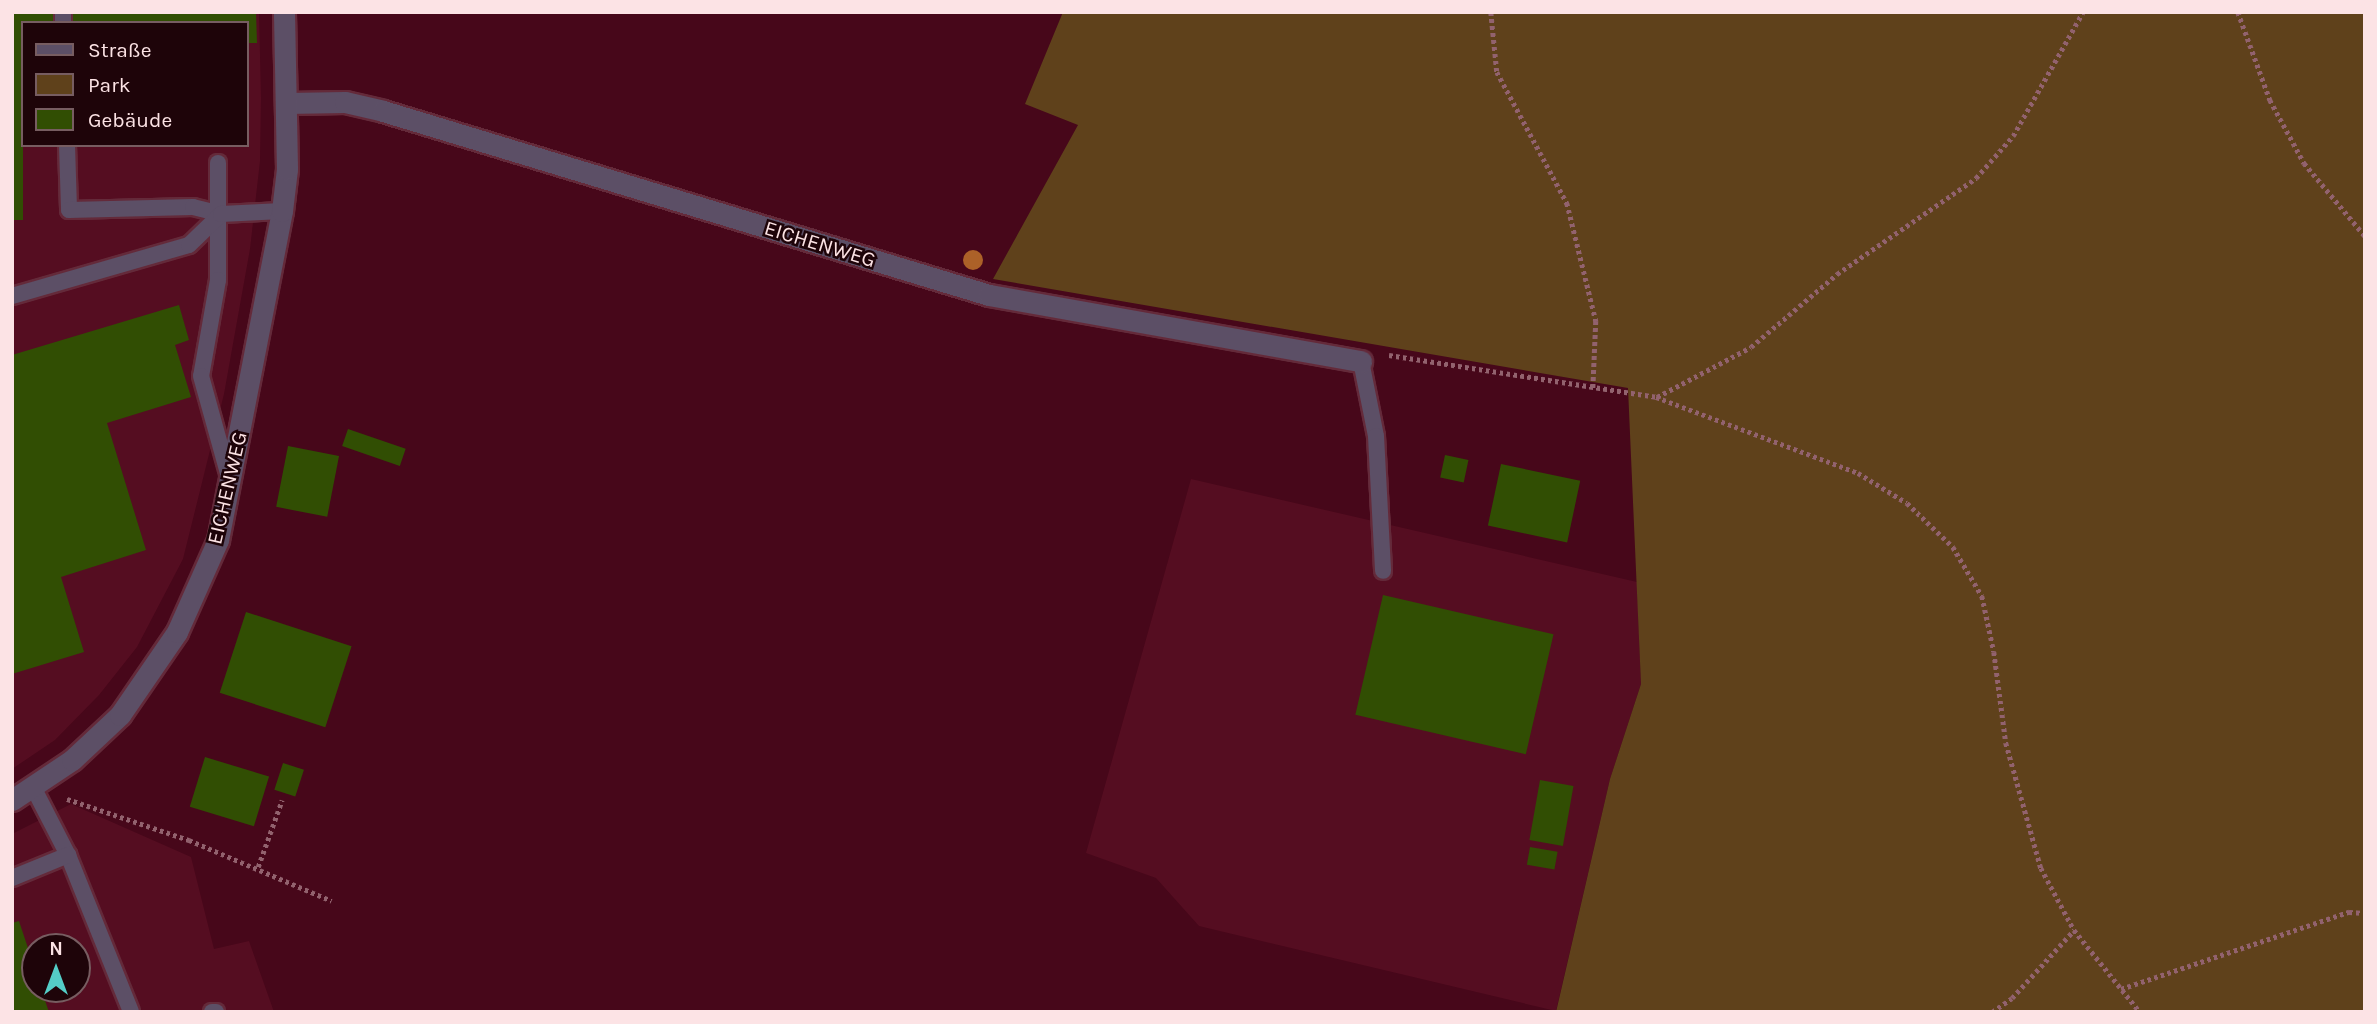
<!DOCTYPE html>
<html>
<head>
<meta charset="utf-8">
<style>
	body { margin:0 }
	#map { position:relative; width:2377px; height:1024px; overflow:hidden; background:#47071a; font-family:Karla,sans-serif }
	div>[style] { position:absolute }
	.built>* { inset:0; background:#550d21 }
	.green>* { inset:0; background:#5f411b }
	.building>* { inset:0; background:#314e03; transform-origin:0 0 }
	.path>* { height:4.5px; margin-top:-2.25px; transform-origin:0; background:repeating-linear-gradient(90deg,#92626e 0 3.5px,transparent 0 7px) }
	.roads { filter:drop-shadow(2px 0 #642a3a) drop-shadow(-2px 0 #642a3a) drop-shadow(0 2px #642a3a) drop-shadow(0 -2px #642a3a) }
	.service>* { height:16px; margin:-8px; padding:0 8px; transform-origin:8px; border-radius:8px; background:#5c4f66 }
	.minor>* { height:21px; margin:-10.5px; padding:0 10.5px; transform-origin:10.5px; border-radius:10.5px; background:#5c4f66 }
	.tertiary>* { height:21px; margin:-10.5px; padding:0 10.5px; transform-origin:10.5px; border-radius:10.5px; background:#5c4f66 }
	.trees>* { width:20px; height:20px; margin:-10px; border-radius:50%; background:#ac6128 }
	span { translate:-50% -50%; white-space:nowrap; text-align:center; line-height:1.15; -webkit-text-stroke:5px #1e0409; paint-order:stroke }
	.street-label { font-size:21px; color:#fce3e5 }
	.frame { position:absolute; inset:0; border:14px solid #fce3e5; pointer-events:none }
	.legend { position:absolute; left:21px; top:21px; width:228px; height:126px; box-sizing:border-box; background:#1e0409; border:2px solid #775d61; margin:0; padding:9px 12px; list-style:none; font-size:21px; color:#fce3e5 }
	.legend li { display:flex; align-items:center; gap:14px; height:35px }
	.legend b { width:35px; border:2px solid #775d61 }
	.north { position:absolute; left:21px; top:933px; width:70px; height:70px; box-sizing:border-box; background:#1e0409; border:2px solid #775d61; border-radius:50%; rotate:0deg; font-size:19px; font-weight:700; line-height:28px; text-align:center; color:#fce3e5 }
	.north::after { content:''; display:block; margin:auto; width:24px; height:32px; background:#54cdc7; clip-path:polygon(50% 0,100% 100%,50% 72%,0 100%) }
</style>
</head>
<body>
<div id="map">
	<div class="built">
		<i style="clip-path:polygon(evenodd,12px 12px,259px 12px,261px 98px,260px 161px,250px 249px,224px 394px,183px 559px,137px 647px,99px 695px,55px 740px,12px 769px,12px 12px,23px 23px,247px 23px,247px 145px,23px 145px,23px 23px)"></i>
		<i style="clip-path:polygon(1191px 479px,1637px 582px,1641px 684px,1610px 779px,1556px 1011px,1199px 926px,1156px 878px,1086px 853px)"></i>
		<i style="clip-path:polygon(evenodd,71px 804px,191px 857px,214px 949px,249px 941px,274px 1012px,12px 1012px,12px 834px,71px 804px,35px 947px,77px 947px,77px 989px,35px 989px,35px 947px)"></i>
	</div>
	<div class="green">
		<i style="clip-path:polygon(1063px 12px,2365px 12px,2365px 1012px,1556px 1012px,1610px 779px,1641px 684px,1628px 388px,993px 279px,1078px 125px,1025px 104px)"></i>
	</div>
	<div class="building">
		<i style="clip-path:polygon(12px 12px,256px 12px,257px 43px,247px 43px,247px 23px,23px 23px,23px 220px,12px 220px)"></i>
		<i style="clip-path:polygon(179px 305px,189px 340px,175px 345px,191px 397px,107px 423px,146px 550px,61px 577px,84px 652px,12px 674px,12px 355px)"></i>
		<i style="left:348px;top:429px;width:61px;height:18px;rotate:19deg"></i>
		<i style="left:288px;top:446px;width:52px;height:62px;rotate:11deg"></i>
		<i style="left:1445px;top:455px;width:24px;height:23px;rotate:12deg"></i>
		<i style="left:1501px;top:464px;width:81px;height:63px;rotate:12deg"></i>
		<i style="left:1383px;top:595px;width:175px;height:123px;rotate:13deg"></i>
		<i style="left:246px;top:612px;width:111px;height:85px;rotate:18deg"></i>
		<i style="left:205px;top:757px;width:67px;height:52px;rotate:17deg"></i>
		<i style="left:283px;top:763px;width:22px;height:28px;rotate:18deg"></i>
		<i style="left:1540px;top:780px;width:34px;height:61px;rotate:10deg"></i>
		<i style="left:1530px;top:847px;width:28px;height:18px;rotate:10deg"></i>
		<i style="clip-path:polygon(19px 921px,35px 969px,35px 989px,41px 989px,49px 1012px,12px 1012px,12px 923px)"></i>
	</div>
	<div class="path">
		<i style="left:1491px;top:12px;width:60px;rotate:84.3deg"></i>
		<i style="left:1497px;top:72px;width:149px;rotate:61.9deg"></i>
		<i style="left:1567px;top:203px;width:122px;rotate:76.2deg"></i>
		<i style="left:1596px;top:321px;width:69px;rotate:92.5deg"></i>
		<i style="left:2238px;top:12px;width:94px;rotate:70deg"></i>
		<i style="left:2270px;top:100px;width:72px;rotate:61.6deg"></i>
		<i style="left:2304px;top:163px;width:95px;rotate:50.1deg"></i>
		<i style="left:1389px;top:355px;width:270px;rotate:8.9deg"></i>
		<i style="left:1656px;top:397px;width:216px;rotate:20.6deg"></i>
		<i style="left:1858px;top:473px;width:57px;rotate:31.5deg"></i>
		<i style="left:1907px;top:503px;width:64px;rotate:43.7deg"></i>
		<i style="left:1953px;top:547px;width:57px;rotate:59.4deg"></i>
		<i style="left:1982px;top:596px;width:57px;rotate:77.9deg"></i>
		<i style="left:1994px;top:652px;width:92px;rotate:82.5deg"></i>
		<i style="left:2006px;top:743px;width:130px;rotate:74.4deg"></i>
		<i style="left:2041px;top:868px;width:70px;rotate:62deg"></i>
		<i style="left:2074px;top:930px;width:105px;rotate:51.2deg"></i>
		<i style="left:1657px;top:397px;width:106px;rotate:-28deg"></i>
		<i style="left:1751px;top:347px;width:113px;rotate:-40.3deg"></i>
		<i style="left:1837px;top:274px;width:169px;rotate:-34.6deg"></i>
		<i style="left:1976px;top:178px;width:56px;rotate:-48.6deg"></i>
		<i style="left:2013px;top:136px;width:142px;rotate:-60.6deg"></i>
		<i style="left:67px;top:799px;width:129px;rotate:18.6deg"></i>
		<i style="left:189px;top:840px;width:155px;rotate:23.1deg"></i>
		<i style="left:258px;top:867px;width:71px;rotate:-70.3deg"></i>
		<i style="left:2121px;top:989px;width:241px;rotate:-18.7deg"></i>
		<i style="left:2349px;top:912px;width:16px;rotate:4deg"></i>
		<i style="left:1992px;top:1012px;width:24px;rotate:-35deg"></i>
		<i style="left:2012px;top:998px;width:92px;rotate:-47.6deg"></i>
	</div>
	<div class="roads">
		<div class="service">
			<i style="left:63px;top:12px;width:11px;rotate:90deg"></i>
			<i style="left:67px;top:145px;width:65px;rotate:88.2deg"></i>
			<i style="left:69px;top:210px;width:124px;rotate:-1.4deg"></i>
			<i style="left:193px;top:207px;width:29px;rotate:14deg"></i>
			<i style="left:218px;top:163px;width:117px;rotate:90deg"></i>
			<i style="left:218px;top:280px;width:97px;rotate:100deg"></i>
			<i style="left:201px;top:376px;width:105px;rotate:74.5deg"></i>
			<i style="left:12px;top:296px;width:184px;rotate:-16.1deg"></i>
			<i style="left:189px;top:245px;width:45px;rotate:-44.1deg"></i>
			<i style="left:221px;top:214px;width:61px;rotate:-2.8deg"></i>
			<i style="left:1361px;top:361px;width:76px;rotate:78.7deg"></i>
			<i style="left:1376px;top:436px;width:135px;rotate:87deg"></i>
			<i style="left:33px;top:787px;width:76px;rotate:62.8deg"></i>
			<i style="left:68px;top:855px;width:169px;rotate:68.1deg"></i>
			<i style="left:12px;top:878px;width:61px;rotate:-22.3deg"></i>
			<i style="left:212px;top:1012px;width:4px"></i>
		</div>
		<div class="minor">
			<i style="left:287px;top:103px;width:58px;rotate:-1deg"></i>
			<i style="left:345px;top:102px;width:39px;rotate:13deg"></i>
			<i style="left:383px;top:111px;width:633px;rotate:16.89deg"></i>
			<i style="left:989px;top:295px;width:378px;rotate:10.1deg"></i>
		</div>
		<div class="tertiary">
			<i style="left:12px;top:800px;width:72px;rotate:-33.7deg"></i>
			<i style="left:72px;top:760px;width:66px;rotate:-43.2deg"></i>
			<i style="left:120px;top:715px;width:101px;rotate:-55.5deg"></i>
			<i style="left:177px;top:632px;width:101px;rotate:-66deg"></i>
			<i style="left:218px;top:540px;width:335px;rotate:-79deg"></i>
			<i style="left:282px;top:211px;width:42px;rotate:-83.2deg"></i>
			<i style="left:287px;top:169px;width:157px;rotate:-91.1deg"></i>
		</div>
	</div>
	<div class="trees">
		<i style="left:973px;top:260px"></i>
	</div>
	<div class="street-label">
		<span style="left:820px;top:244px;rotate:17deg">EICHENWEG</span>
		<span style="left:227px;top:488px;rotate:-77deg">EICHENWEG</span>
	</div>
	<div class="frame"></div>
	<ul class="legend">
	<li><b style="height:9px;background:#5c4f66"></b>Straße</li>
	<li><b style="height:19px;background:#5f411b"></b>Park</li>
	<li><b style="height:19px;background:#314e03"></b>Gebäude</li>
	</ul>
	<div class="north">N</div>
</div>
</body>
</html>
